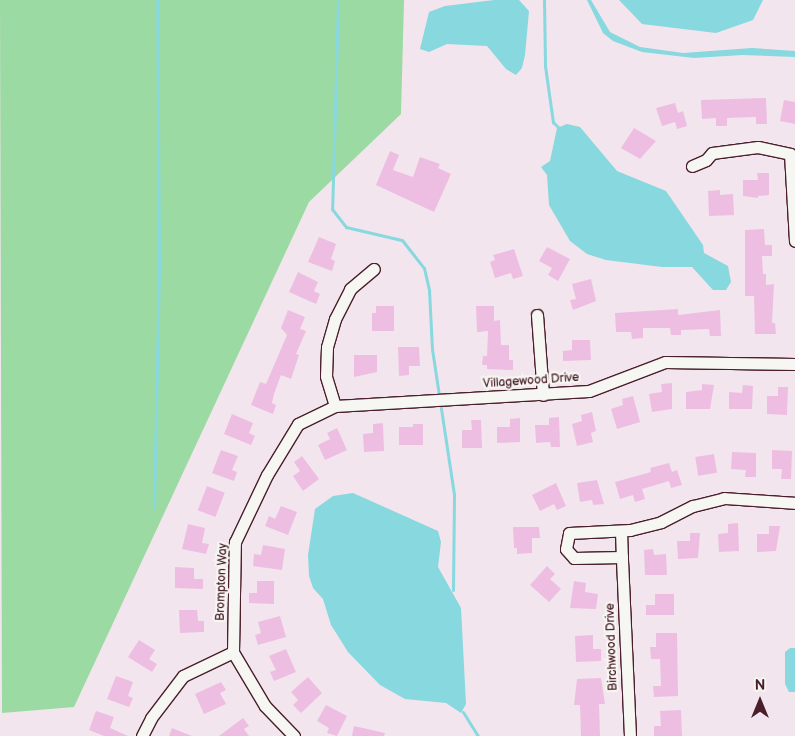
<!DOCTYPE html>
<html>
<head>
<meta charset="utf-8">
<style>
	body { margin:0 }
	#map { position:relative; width:795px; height:736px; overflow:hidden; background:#f3e5ed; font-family:"Balsamiq Sans",sans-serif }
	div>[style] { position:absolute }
	.green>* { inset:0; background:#9bdaa3 }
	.water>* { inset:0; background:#87d8df }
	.stream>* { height:3px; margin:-1.5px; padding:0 1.5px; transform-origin:1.5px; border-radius:1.5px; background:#87d8df }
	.building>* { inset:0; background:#edbee2; transform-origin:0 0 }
	.roads { filter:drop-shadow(1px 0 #4a1f2b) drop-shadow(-1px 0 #4a1f2b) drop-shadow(0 1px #4a1f2b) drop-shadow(0 -1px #4a1f2b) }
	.minor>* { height:11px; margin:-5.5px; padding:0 5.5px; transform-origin:5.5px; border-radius:5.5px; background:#f6f6f2 }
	span { translate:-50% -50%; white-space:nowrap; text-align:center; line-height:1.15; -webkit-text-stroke:4.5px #f6f6f2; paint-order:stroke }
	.street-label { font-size:12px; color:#4a1f2b }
	.north { position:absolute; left:735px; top:676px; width:50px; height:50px; -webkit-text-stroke:4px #f6f6f2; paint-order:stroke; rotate:0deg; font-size:14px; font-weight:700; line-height:20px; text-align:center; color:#4a1f2b }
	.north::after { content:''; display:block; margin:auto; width:18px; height:22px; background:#4a1f2b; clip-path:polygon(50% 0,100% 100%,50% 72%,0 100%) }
</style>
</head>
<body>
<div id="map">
	<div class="green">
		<i style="clip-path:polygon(0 0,404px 0,401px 114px,309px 202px,74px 707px,2px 713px)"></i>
	</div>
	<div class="water">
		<i style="clip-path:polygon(494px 0,519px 0,529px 11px,525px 55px,522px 68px,516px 75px,506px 69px,487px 46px,447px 44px,429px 52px,420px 49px,429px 12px,445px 6px)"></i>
		<i style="clip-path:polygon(587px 0,591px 0,610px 32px,640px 47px,683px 53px,752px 48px,795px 51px,795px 57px,742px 55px,694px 58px,642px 52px,613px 41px,603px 33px)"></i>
		<i style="clip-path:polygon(619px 0,763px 0,753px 20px,716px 33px,642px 24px)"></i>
		<i style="clip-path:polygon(567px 124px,580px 127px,617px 171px,666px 191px,703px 245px,704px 253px,728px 266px,731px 282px,726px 290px,713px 290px,692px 267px,662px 267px,606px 260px,587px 254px,570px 241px,549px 205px,547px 175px,541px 167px,550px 161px,557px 128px)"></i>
		<i style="clip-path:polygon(353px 493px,438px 531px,441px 542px,438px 567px,461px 608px,466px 704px,461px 713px,446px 703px,405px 699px,380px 685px,348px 652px,331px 625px,323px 599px,313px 588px,309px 576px,308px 555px,315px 509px,333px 496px)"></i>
		<i style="clip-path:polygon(790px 648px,795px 648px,795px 692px,789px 692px,785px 684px,785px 652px)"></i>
	</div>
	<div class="stream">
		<i style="left:338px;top:0;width:209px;rotate:91.6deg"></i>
		<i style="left:332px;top:209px;width:23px;rotate:52deg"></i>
		<i style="left:346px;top:227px;width:57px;rotate:13.1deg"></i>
		<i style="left:402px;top:240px;width:36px;rotate:52deg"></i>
		<i style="left:424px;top:268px;width:23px;rotate:77deg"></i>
		<i style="left:429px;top:290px;width:59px;rotate:87.1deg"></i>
		<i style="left:432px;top:349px;width:148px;rotate:81.4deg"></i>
		<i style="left:454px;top:495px;width:95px;rotate:90.6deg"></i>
		<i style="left:544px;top:0;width:66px;rotate:89.1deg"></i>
		<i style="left:545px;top:66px;width:57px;rotate:81.9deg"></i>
		<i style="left:553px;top:122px;width:7px;rotate:45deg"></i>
		<i style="left:154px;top:507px;width:244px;rotate:-88.8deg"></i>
		<i style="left:159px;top:263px;width:263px;rotate:-90.4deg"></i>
		<i style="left:463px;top:712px;width:28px;rotate:58deg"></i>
	</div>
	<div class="building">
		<i style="clip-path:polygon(766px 98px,767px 124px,756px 124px,756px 117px,727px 118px,727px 126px,716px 126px,716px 118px,702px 119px,701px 100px)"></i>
		<i style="clip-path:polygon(784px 100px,795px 102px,795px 124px,780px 121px)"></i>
		<i style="clip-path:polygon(675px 103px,678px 113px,683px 111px,687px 126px,677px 129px,675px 122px,662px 126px,656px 108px)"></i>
		<i style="clip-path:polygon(634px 128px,656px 141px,640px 159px,621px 148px)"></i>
		<i style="clip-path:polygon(390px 151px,399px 155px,393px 170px,413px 177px,420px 157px,440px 164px,438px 168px,451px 174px,434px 212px,376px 185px)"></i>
		<i style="clip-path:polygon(757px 173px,769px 173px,769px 195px,758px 196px,758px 198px,743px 196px,743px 180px,758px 180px)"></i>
		<i style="clip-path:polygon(720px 190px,720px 195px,733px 194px,734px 215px,709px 216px,708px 191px)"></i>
		<i style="clip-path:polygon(764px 229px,765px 245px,772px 245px,772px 256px,762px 256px,763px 274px,766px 274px,766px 285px,774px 284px,772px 323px,775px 323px,776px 334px,755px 334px,754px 296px,745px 296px,745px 230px)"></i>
		<i style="clip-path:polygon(319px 237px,336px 244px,331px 259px,335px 261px,332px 271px,308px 262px)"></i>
		<i style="clip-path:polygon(547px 247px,570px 259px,558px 281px,548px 275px,552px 268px,539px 261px)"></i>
		<i style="clip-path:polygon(514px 249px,523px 276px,513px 279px,511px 273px,495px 278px,490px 262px,495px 260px,493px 255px)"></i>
		<i style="clip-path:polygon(298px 272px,318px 282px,314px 291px,320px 294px,316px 304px,289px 292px)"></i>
		<i style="clip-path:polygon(591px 279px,596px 301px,573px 310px,570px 300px,576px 299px,572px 284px)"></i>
		<i style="clip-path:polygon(376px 306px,394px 306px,394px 331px,372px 331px,372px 313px,376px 313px)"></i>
		<i style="clip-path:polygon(476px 306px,494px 306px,494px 321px,500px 320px,501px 345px,509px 345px,509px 360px,513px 360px,513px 370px,487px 369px,487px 365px,482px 365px,483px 356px,487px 356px,488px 331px,477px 332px)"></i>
		<i style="clip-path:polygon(678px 309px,678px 315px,720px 310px,721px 336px,710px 336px,709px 329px,681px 330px,681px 335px,671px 335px,670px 328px,643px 328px,643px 338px,632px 339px,631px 332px,616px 332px,615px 313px)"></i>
		<i style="clip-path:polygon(288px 310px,305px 317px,300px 329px,306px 331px,296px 354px,299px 355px,291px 379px,281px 375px,274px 394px,272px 403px,276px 405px,273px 414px,251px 405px,260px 382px,266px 384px,287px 335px,281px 328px)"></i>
		<i style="clip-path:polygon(572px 340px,590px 340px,591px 360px,563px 361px,563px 351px,572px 350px)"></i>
		<i style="clip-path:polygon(398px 347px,419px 347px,420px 366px,409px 366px,409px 375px,399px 376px)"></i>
		<i style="clip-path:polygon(354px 355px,377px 355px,377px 372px,354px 377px)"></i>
		<i style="clip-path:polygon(672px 383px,672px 409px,652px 412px,649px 394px,662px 392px,661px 384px)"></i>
		<i style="clip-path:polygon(702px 384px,714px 385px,710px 409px,686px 409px,686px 392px,702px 390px)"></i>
		<i style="clip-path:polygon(743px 385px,753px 386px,752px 409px,729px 409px,729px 392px,742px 393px)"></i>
		<i style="clip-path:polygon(778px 387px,788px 387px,787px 415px,767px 414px,767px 396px,778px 396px)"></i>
		<i style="clip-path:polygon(633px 396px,640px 422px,617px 429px,611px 409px,623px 405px,622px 399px)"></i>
		<i style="clip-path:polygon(592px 412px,596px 431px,591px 433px,593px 442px,577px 446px,572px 424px,582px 421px,581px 415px)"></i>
		<i style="clip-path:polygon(232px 414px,253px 423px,249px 433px,255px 436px,251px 445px,224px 434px)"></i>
		<i style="clip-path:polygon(559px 417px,560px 447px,551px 447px,550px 442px,536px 443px,535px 425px,549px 425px,549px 418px)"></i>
		<i style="clip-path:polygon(520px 418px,520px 442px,497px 443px,497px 427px,510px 427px,510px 419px)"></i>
		<i style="clip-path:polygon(471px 420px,481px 420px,482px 448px,462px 448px,462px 430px,472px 430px)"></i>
		<i style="clip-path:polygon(383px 423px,384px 451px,364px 452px,363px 434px,373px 433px,373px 424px)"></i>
		<i style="clip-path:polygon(413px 424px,423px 424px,423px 445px,399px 445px,399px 427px,413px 427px)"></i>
		<i style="clip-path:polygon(337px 428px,347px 450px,325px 460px,318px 445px,330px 439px,327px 433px)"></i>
		<i style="clip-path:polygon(221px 450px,238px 456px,232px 470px,237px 472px,234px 481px,212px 473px)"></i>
		<i style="clip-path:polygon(772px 450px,792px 451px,791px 479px,781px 479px,782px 469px,772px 469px)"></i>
		<i style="clip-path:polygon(732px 452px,756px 453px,756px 477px,745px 477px,746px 470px,731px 469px)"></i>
		<i style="left:714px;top:454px;width:19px;height:19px;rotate:81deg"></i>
		<i style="clip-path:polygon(302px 456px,319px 479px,303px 491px,293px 476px,300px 471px,294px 462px)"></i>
		<i style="clip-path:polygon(669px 463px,672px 472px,677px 470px,682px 485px,671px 488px,669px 481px,642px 489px,645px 499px,635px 502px,633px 495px,620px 499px,615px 482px,651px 472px,650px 468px)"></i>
		<i style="clip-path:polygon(597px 480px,604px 504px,593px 505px,592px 500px,580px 502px,577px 483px)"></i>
		<i style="clip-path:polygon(556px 483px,566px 506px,557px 510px,554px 504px,540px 511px,532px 495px)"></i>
		<i style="left:207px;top:486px;width:19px;height:26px;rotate:21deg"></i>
		<i style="clip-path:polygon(281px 506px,297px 512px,288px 535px,265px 526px,269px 516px,275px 519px)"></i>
		<i style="clip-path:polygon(738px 523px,739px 551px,719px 552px,718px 534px,728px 533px,728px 524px)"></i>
		<i style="clip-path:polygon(188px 524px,205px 528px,202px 543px,209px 544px,206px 554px,182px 549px)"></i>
		<i style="clip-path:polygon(769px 526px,780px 526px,776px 551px,757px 552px,757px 534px,769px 534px)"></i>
		<i style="clip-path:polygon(513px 527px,539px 527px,540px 538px,532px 538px,532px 553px,517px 554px,517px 548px,514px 548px)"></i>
		<i style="clip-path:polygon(690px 533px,700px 533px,698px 558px,678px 559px,677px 541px,690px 541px)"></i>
		<i style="clip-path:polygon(263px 545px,285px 549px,282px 570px,253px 566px,254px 554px,261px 555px)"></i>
		<i style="clip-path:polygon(653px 549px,654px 555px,666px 554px,667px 575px,645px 575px,644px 550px)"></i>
		<i style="clip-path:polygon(547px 566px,555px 574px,550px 579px,561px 589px,549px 602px,530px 585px)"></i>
		<i style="clip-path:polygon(175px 567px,194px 568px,194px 579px,203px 579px,203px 589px,175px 588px)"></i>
		<i style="clip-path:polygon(257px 581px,274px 581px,274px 604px,249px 603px,249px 593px,257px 593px)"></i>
		<i style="clip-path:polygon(574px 581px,586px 583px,585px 592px,598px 594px,596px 609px,570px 608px)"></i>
		<i style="clip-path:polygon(655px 594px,674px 594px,674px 615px,646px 615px,646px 605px,655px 605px)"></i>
		<i style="clip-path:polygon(179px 610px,197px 610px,198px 621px,204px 621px,204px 632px,180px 633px)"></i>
		<i style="clip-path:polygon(280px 616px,286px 637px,258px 645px,255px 635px,261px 633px,258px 622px)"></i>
		<i style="clip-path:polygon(656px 633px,677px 633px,678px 696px,654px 697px,653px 686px,661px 686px,660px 659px,651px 659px,650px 647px,656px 647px)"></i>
		<i style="clip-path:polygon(593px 635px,593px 649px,601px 649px,601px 661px,576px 662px,575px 636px)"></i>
		<i style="clip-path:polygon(139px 640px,155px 650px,149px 659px,157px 664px,152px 672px,128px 657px)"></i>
		<i style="clip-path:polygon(286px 649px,296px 672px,274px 681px,270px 672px,276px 670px,269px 656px)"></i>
		<i style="clip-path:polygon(116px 676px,133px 682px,128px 696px,133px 698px,129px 707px,107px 699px)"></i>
		<i style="clip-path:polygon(308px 677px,322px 693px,301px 713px,293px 705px,298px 700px,291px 692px)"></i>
		<i style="clip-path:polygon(601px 678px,605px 704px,599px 704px,600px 736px,581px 736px,580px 705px,574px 705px,577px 679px)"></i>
		<i style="clip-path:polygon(221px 682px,226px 690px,220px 693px,226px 704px,204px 714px,195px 694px)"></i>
		<i style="clip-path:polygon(326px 705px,347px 716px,337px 736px,327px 733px,329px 728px,317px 721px)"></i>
		<i style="clip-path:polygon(681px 710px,682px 736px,654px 736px,654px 726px,661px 726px,660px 711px)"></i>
		<i style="clip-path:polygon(96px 711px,114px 717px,110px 728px,128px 736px,104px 736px,89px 730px)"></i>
		<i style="clip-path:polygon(243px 718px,249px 726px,244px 729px,249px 736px,219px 736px)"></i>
		<i style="clip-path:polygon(354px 726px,385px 733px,384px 736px,352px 736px)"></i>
		<i style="clip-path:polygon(172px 728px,192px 736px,169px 736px)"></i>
	</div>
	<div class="roads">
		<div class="minor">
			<i style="left:692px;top:166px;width:15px;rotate:-23deg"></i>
			<i style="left:706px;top:160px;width:9px;rotate:-49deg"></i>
			<i style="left:712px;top:153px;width:46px;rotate:-7.4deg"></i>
			<i style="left:758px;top:147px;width:33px;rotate:12deg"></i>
			<i style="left:790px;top:154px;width:87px;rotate:86.7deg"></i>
			<i style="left:537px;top:315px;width:80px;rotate:85.7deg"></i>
			<i style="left:335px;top:406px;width:31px;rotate:-107deg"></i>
			<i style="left:326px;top:376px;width:29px;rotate:-88deg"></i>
			<i style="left:327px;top:347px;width:29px;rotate:-74deg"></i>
			<i style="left:335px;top:319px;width:34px;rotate:-63deg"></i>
			<i style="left:350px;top:289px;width:31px;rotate:-40deg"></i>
			<i style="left:621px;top:531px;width:26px;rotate:88deg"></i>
			<i style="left:142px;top:736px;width:20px;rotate:-63deg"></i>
			<i style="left:151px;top:718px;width:53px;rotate:-52.7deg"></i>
			<i style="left:183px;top:676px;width:55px;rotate:-25.6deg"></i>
			<i style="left:294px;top:736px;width:42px;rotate:-134deg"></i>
			<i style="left:265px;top:706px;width:63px;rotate:-120.7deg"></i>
			<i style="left:233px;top:652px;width:110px;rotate:-89deg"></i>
			<i style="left:235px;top:542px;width:74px;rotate:-64.5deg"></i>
			<i style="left:267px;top:475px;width:60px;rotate:-58.7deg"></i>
			<i style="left:298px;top:424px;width:41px;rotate:-25.9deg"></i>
			<i style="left:335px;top:406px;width:254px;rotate:-3.4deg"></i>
			<i style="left:589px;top:391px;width:81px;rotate:-20.9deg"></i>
			<i style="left:665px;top:362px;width:130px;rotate:0.9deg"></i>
			<i style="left:630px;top:736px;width:179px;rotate:-92.6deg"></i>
			<i style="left:622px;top:557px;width:48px;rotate:178.8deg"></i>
			<i style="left:574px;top:558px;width:12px;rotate:-132deg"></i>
			<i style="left:566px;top:549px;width:16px;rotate:-79deg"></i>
			<i style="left:569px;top:533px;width:61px;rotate:-2.8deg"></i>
			<i style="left:630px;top:530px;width:32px;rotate:-14deg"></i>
			<i style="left:661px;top:522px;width:36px;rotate:-27deg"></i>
			<i style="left:693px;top:506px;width:32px;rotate:-14deg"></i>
			<i style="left:724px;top:498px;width:71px;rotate:4deg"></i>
		</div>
	</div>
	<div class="street-label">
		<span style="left:531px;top:381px;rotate:-4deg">Villagewood Drive</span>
		<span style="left:222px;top:582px;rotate:-88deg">Brompton Way</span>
		<span style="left:612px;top:647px;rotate:-92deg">Birchwood Drive</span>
	</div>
	<div class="north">N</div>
</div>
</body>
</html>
